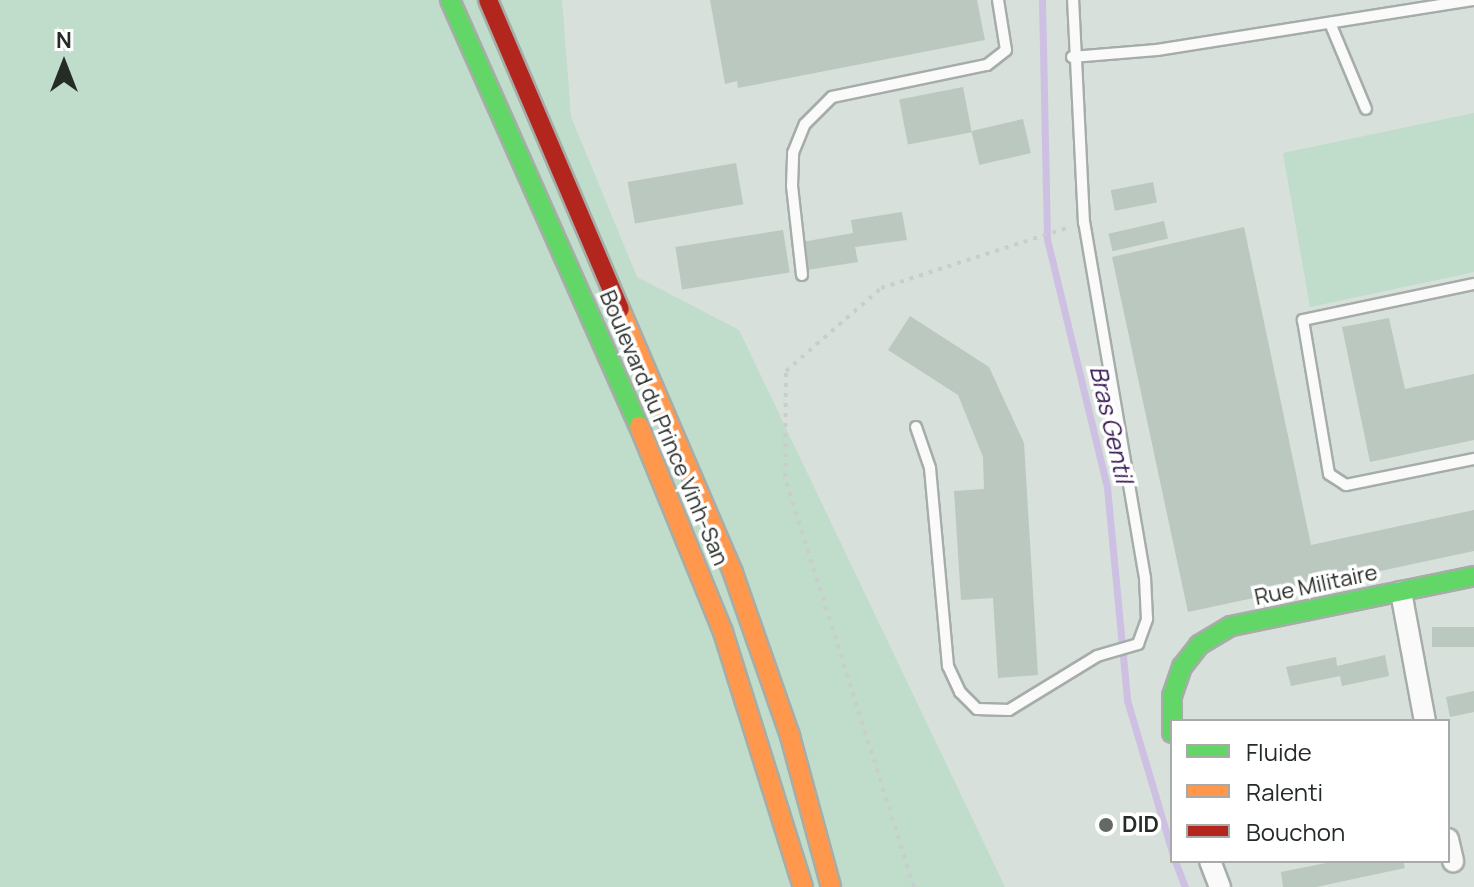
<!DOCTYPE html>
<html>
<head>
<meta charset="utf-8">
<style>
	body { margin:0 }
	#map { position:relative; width:1474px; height:887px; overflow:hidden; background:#d7e0da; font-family:Manrope,sans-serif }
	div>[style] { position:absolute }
	.green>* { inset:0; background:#c0dcca }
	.stream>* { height:7px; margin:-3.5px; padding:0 3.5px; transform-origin:3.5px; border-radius:3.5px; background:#cdc0e3 }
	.building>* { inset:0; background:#bac8bf; transform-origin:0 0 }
	.path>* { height:4px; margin-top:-2px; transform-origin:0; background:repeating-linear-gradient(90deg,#cacdcc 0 4px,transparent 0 10px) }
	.roads { filter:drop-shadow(2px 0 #a6ada8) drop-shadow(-2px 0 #a6ada8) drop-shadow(0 2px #a6ada8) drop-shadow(0 -2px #a6ada8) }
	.lane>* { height:10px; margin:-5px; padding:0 5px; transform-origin:5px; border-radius:5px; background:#f9faf9 }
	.street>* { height:20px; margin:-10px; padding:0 10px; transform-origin:10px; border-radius:10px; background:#f9faf9 }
	.fast>* { height:18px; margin:-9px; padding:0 9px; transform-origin:9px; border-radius:9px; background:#63d668 }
	.slow>* { height:18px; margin:-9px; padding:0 9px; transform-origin:9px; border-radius:9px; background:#ff974d }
	.jam>* { height:18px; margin:-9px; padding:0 9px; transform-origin:9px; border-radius:9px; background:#b3261e }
	.dots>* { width:22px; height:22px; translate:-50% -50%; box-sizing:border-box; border:4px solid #fff; border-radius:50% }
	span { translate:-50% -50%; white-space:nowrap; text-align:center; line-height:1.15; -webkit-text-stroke:7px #fff; paint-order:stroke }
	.street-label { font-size:22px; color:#252b27 }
	.poi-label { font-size:22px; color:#252b27; font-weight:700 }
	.left { translate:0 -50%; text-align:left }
	.water-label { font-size:24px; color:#351653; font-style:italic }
	.legend { position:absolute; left:1170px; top:719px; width:280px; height:144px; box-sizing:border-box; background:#fff; border:2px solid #a8aaa9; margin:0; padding:10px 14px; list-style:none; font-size:24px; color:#252b27 }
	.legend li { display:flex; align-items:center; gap:16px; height:40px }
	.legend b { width:40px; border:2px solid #a8aaa9 }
	.north { position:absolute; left:24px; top:24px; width:80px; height:80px; -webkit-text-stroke:6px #fff; paint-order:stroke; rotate:0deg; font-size:22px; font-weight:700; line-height:32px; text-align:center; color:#252b27 }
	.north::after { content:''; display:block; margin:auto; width:28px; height:36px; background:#252b27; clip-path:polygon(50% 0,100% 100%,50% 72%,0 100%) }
</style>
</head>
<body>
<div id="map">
	<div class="green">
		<i style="clip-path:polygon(0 0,562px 0,571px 117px,637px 277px,739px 330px,1005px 887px,0 887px)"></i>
		<i style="clip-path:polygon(1474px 113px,1474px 272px,1310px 307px,1283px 153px)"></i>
	</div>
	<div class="stream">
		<i style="left:1042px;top:0;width:239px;rotate:88.8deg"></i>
		<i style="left:1047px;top:239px;width:255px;rotate:76.4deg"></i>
		<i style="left:1107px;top:487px;width:214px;rotate:84.6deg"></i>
		<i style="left:1127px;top:700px;width:159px;rotate:73.5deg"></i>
		<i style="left:1175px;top:861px;width:28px;rotate:69deg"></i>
	</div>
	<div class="building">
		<i style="clip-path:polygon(710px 0,977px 0,985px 40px,738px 88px,737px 81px,725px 84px)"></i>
		<i style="left:963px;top:87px;width:46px;height:65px;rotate:79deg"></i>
		<i style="left:1023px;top:119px;width:35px;height:53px;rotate:77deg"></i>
		<i style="left:736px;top:163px;width:42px;height:110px;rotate:80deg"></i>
		<i style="left:1153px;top:182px;width:21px;height:43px;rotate:79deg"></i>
		<i style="clip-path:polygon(902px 212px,907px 240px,855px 247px,858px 262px,807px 270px,802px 242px,853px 233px,851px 220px)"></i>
		<i style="left:1164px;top:221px;width:18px;height:57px;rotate:77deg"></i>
		<i style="clip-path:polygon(1244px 227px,1311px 545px,1474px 510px,1474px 551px,1188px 612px,1112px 257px)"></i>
		<i style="left:783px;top:230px;width:43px;height:109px;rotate:81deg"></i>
		<i style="clip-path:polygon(910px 316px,989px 367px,1024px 443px,1038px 675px,998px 678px,993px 598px,961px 600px,954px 491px,984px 489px,983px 457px,958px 395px,888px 350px)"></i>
		<i style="clip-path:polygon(1389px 318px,1405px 389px,1474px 374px,1474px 440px,1370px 462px,1342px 327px)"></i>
		<i style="left:1474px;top:627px;width:20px;height:42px;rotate:90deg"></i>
		<i style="clip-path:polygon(1385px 655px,1389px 676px,1342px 686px,1340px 676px,1291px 686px,1286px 667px,1336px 657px,1337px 666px)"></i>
		<i style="clip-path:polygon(1474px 691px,1474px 712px,1450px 717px,1446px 697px)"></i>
		<i style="clip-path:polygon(1336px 861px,1403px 861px,1405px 868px,1316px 887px,1283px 887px,1281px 872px)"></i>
	</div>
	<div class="path">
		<i style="left:914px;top:887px;width:430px;rotate:-107.5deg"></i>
		<i style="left:785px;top:477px;width:106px;rotate:-89.5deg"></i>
		<i style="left:786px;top:371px;width:126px;rotate:-41.1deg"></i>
		<i style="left:881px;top:288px;width:195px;rotate:-17.9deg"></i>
	</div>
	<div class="roads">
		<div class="lane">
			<i style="left:1330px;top:23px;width:93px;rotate:67.3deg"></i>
			<i style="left:1072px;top:57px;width:85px;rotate:-4.7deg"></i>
			<i style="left:1157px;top:50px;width:321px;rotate:-9deg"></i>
			<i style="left:802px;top:275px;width:90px;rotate:-96.4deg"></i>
			<i style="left:792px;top:186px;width:33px;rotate:-88deg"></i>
			<i style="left:793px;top:153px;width:31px;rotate:-68deg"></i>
			<i style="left:805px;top:124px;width:38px;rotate:-45deg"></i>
			<i style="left:832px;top:97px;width:158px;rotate:-11.7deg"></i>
			<i style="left:987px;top:65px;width:24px;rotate:-38deg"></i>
			<i style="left:1006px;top:50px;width:51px;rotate:-99.1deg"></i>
			<i style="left:1474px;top:284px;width:175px;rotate:168.1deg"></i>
			<i style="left:1303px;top:320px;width:156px;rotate:80.4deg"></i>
			<i style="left:1329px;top:474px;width:20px;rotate:33deg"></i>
			<i style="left:1346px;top:485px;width:131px;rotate:-11.5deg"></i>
			<i style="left:916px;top:427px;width:43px;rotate:71.1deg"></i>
			<i style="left:930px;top:468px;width:199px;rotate:84.8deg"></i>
			<i style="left:948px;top:666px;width:29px;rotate:65deg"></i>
			<i style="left:960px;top:692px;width:24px;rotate:45deg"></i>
			<i style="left:977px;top:709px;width:32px;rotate:2deg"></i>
			<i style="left:1009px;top:710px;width:103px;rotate:-31.5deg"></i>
			<i style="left:1097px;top:656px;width:43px;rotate:-16.3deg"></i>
			<i style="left:1138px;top:644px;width:27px;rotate:-70deg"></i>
			<i style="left:1147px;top:619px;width:41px;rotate:-92.8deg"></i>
			<i style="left:1145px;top:578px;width:360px;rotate:-99.7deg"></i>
			<i style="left:1084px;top:223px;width:223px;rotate:-92.8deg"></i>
		</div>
		<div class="street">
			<i style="left:1401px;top:592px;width:131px;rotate:79.5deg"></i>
			<i style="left:1448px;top:839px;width:23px;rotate:77deg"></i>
			<i style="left:1210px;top:861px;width:28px;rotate:69deg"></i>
		</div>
		<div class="fast">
			<i style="left:450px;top:0;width:466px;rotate:66.1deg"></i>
			<i style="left:1172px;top:733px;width:37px;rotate:-90deg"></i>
			<i style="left:1172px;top:696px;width:31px;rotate:-71deg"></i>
			<i style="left:1182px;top:667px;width:28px;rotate:-52deg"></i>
			<i style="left:1199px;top:645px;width:37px;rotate:-31deg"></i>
			<i style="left:1231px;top:626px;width:248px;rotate:-11.6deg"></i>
		</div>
		<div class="slow">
			<i style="left:620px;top:309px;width:287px;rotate:66.8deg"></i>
			<i style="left:733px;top:573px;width:173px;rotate:70.7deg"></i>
			<i style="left:790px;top:736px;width:156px;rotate:74.8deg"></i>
			<i style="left:639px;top:426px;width:222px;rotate:67.8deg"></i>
			<i style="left:723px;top:632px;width:267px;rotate:72.6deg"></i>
		</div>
		<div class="jam">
			<i style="left:488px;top:0;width:336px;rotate:66.9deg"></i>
		</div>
	</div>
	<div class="dots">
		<i style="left:1106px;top:825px;background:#636a66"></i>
	</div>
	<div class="street-label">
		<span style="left:664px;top:428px;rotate:67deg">Boulevard du Prince Vinh-San</span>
		<span style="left:1316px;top:585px;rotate:-12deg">Rue Militaire</span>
	</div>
	<div class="poi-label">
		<span class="left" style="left:1122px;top:825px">DID</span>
	</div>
	<div class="water-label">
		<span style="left:1112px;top:424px;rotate:77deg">Bras Gentil</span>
	</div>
	<ul class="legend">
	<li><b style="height:10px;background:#63d668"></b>Fluide</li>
	<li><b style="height:10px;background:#ff974d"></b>Ralenti</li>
	<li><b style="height:10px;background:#b3261e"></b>Bouchon</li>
	</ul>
	<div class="north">N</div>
</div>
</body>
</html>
